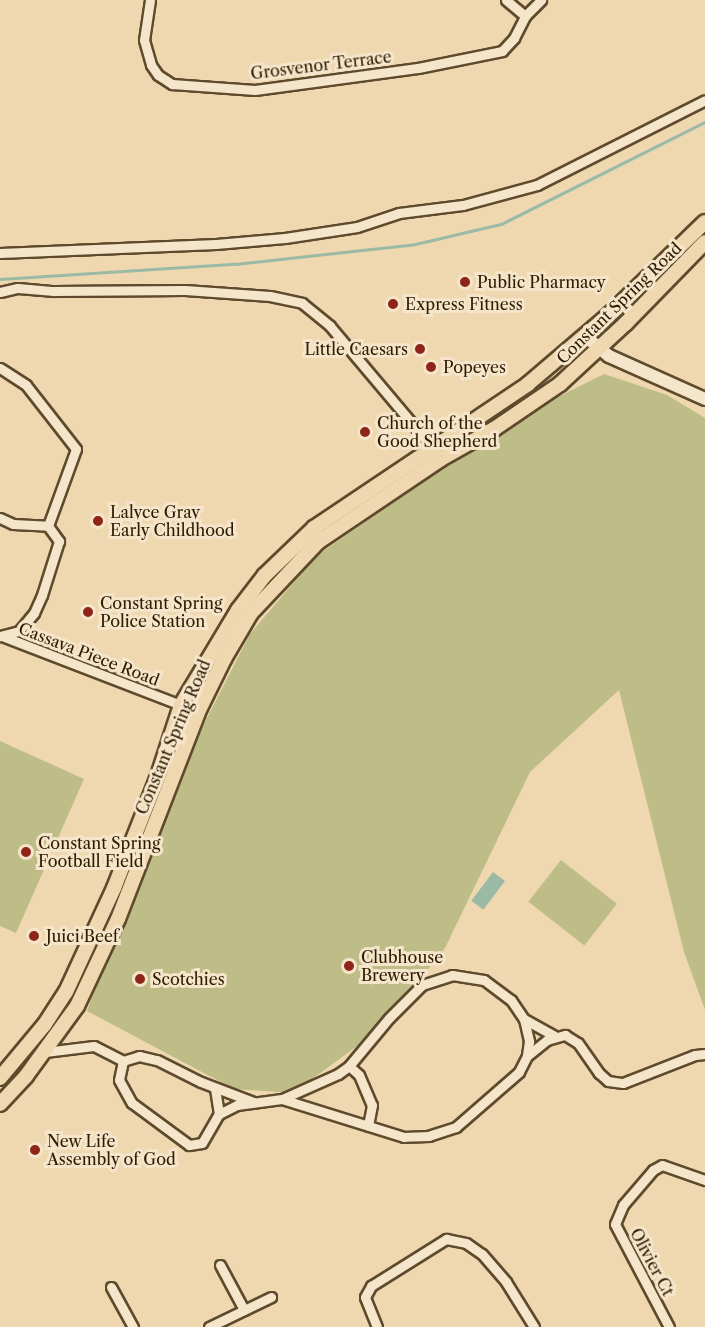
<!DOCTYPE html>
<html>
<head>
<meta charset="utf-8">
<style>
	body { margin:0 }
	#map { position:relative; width:705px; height:1327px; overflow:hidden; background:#efd7af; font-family:"Libre Caslon Text",serif }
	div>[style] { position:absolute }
	.green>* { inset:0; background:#bebd87; transform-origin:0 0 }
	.water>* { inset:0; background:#9bbaa6; transform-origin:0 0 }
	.stream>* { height:3px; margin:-1.5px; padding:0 1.5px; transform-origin:1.5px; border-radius:1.5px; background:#9bbaa6 }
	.roads { filter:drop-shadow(2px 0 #5e4a2c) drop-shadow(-2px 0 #5e4a2c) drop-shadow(0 2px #5e4a2c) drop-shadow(0 -2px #5e4a2c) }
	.minor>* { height:9px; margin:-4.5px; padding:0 4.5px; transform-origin:4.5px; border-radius:4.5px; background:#f5e5cb }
	.secondary>* { height:12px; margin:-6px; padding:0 6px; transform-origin:6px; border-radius:6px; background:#f5e5cb }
	.primary>* { height:14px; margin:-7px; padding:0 7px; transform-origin:7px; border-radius:7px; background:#efd7af }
	.dots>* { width:16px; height:16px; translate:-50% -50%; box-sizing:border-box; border:3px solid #f5e5cb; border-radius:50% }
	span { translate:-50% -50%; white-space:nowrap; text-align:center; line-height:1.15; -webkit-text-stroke:6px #f5e5cb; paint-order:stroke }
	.street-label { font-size:16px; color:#2e1b00 }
	.poi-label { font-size:16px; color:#2e1b00 }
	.left { translate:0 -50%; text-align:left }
	.right { translate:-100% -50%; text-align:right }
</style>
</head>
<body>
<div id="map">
	<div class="green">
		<i style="clip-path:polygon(604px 374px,667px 395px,705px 418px,705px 1010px,684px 952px,619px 690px,530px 772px,445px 948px,379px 1030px,293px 1093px,234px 1089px,87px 1011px,140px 858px,166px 798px,250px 634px,316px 556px,428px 479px,494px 429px)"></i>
		<i style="clip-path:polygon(0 741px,84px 779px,16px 933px,0 926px)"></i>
		<i style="left:561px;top:860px;width:71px;height:53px;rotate:38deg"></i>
	</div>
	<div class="water">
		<i style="left:493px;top:872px;width:15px;height:36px;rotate:37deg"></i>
	</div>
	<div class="stream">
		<i style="left:0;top:279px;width:235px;rotate:-3.7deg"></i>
		<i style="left:235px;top:264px;width:181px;rotate:-6.3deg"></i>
		<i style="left:415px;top:244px;width:88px;rotate:-13.1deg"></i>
		<i style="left:501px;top:224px;width:228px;rotate:-26.6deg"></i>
	</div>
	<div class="roads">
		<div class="minor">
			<i style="left:150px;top:0;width:40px;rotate:98.5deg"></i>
			<i style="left:144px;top:40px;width:26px;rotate:74deg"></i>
			<i style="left:151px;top:65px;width:12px;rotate:55deg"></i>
			<i style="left:158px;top:75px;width:17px;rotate:33deg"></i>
			<i style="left:172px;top:84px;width:83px;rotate:4.1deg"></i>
			<i style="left:255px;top:90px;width:164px;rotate:-7.7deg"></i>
			<i style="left:418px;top:68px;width:86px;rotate:-11.4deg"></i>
			<i style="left:502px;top:51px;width:18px;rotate:-47deg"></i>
			<i style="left:514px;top:38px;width:25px;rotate:-63deg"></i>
			<i style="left:525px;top:16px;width:23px;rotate:-45deg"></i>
			<i style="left:506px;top:0;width:25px;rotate:40deg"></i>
			<i style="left:0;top:253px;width:216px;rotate:-2.4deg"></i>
			<i style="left:216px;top:244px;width:69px;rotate:-5deg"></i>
			<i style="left:285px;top:238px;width:73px;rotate:-8.7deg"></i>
			<i style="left:357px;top:227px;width:44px;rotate:-18.4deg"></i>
			<i style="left:399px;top:213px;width:64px;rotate:-7.1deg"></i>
			<i style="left:463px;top:205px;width:77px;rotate:-15.1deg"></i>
			<i style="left:537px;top:185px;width:188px;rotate:-26.8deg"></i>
			<i style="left:0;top:292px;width:18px;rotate:-13deg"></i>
			<i style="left:18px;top:288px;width:36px;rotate:5deg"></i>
			<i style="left:54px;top:291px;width:131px;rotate:-0.4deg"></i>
			<i style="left:185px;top:290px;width:85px;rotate:4deg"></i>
			<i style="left:270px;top:296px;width:33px;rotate:12deg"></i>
			<i style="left:302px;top:303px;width:36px;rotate:39deg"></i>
			<i style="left:330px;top:326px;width:165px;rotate:49.9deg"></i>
			<i style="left:0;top:368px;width:31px;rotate:33deg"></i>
			<i style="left:26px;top:385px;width:81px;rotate:52deg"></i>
			<i style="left:76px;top:449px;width:82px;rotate:110deg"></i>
			<i style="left:48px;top:526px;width:19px;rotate:54deg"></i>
			<i style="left:59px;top:541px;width:57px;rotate:107.5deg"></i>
			<i style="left:42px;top:595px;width:20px;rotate:114deg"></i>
			<i style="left:34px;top:613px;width:23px;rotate:130deg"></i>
			<i style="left:19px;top:631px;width:20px;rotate:165deg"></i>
			<i style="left:0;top:518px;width:14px;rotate:25deg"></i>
			<i style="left:13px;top:524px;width:35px;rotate:3deg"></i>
			<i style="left:2px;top:636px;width:192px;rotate:21.1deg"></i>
			<i style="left:181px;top:705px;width:19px;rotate:9deg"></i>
			<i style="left:524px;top:1019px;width:35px;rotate:29deg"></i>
			<i style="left:45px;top:1052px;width:49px;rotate:-7deg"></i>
			<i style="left:94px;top:1046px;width:33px;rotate:27deg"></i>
			<i style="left:123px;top:1061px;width:17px;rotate:-17deg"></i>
			<i style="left:139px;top:1056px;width:18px;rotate:13deg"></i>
			<i style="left:157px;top:1060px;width:49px;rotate:26.6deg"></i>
			<i style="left:201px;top:1082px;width:56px;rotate:21deg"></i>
			<i style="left:527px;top:1056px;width:26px;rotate:-39deg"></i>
			<i style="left:547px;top:1040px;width:19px;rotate:-16deg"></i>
			<i style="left:565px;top:1035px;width:15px;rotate:32deg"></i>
			<i style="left:578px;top:1043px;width:37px;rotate:55deg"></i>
			<i style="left:599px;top:1073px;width:12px;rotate:42deg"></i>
			<i style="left:608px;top:1081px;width:15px;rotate:8deg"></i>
			<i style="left:623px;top:1083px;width:77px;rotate:-21.3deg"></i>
			<i style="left:695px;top:1055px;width:10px;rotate:-6deg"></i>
			<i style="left:123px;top:1061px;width:19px;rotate:102deg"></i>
			<i style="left:119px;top:1080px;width:26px;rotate:61deg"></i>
			<i style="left:132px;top:1103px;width:71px;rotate:36.4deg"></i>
			<i style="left:189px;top:1145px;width:13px;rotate:-9deg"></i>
			<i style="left:202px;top:1143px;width:34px;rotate:-60deg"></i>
			<i style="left:219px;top:1114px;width:26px;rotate:-99deg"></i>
			<i style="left:349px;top:1066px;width:13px;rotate:42deg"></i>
			<i style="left:359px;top:1075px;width:33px;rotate:67deg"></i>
			<i style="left:372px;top:1105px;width:21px;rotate:101deg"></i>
			<i style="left:219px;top:1114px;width:20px;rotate:-27deg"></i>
			<i style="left:237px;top:1105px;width:45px;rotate:-7.6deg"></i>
			<i style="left:282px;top:1099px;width:61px;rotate:-24.1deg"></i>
			<i style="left:338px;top:1074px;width:14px;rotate:-36deg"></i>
			<i style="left:349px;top:1066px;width:62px;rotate:-50.2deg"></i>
			<i style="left:389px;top:1018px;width:47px;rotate:-45deg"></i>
			<i style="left:422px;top:985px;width:32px;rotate:-18deg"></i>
			<i style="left:452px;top:975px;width:32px;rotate:9deg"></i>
			<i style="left:484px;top:980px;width:34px;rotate:37deg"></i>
			<i style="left:511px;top:1000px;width:23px;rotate:56deg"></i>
			<i style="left:524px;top:1019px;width:23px;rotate:77deg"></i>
			<i style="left:529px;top:1041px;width:15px;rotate:98deg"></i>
			<i style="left:527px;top:1056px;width:18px;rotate:117deg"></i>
			<i style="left:519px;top:1072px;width:84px;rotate:138.9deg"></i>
			<i style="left:456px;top:1127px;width:28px;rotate:162deg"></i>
			<i style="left:429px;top:1136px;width:25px;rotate:178deg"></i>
			<i style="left:404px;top:1137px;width:128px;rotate:-162.7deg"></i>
			<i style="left:220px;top:1265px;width:51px;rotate:61.9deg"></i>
			<i style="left:111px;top:1287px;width:46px;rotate:61.2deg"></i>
			<i style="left:209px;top:1327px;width:69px;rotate:-25.8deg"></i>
			<i style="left:377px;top:1327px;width:32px;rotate:-112deg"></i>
			<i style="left:365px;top:1297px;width:13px;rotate:-61deg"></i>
			<i style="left:371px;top:1286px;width:89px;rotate:-32.1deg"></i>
			<i style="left:446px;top:1239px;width:20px;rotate:11deg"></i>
			<i style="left:466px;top:1243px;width:19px;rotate:35deg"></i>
			<i style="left:482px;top:1254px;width:37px;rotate:49deg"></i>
			<i style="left:506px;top:1282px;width:53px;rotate:58.1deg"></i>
			<i style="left:669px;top:1327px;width:116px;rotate:-117.7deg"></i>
			<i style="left:615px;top:1224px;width:21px;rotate:-67deg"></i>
			<i style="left:623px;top:1205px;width:46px;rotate:-49.4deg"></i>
			<i style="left:653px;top:1170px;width:10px;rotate:-29deg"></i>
			<i style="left:662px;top:1165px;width:46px;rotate:19.2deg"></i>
		</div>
		<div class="secondary">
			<i style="left:585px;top:336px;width:31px;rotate:40deg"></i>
			<i style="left:609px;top:356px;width:105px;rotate:24.1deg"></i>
		</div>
		<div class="primary">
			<i style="left:0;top:1078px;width:70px;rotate:-50.2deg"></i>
			<i style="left:45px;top:1024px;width:38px;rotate:-57deg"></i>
			<i style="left:66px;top:992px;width:115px;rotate:-65.2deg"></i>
			<i style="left:114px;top:888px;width:117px;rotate:-68.5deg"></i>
			<i style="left:157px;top:779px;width:78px;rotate:-72deg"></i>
			<i style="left:181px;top:705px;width:111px;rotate:-59deg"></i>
			<i style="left:238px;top:610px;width:44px;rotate:-52.4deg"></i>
			<i style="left:265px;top:575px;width:68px;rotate:-43.8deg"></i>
			<i style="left:314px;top:528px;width:258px;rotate:-33.9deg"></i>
			<i style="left:528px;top:384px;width:108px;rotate:-40.5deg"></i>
			<i style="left:610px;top:314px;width:132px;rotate:-44.1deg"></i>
			<i style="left:0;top:1104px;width:38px;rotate:-47deg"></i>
			<i style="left:26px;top:1076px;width:87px;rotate:-53.9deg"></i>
			<i style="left:77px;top:1006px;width:96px;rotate:-64.8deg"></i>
			<i style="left:118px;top:919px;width:226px;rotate:-68.8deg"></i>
			<i style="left:200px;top:708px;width:55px;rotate:-63.9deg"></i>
			<i style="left:224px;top:659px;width:53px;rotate:-59.6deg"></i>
			<i style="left:251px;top:613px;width:98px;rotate:-46.7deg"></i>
			<i style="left:318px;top:542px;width:148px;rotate:-34deg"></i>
			<i style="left:441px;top:459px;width:61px;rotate:-29.5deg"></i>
			<i style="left:494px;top:429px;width:80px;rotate:-34.3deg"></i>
			<i style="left:560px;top:384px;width:90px;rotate:-42.7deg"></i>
			<i style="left:626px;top:323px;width:113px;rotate:-45.7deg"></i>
		</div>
	</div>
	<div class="dots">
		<i style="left:465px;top:282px;background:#8f2418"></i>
		<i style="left:393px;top:304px;background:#8f2418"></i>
		<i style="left:420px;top:349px;background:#8f2418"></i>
		<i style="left:431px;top:367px;background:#8f2418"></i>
		<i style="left:365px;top:432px;background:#8f2418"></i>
		<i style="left:98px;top:521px;background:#8f2418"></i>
		<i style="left:88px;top:612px;background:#8f2418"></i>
		<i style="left:26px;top:852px;background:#8f2418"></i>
		<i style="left:34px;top:936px;background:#8f2418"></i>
		<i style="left:349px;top:966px;background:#8f2418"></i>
		<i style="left:140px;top:979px;background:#8f2418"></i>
		<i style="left:35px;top:1150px;background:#8f2418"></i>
	</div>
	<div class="street-label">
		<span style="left:321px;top:65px;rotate:-7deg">Grosvenor Terrace</span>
		<span style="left:619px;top:303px;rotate:-44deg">Constant Spring Road</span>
		<span style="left:89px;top:654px;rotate:21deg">Cassava Piece Road</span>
		<span style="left:173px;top:737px;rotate:-67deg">Constant Spring Road</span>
		<span style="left:652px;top:1262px;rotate:62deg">Olivier Ct</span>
	</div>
	<div class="poi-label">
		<span class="left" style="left:477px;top:282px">Public Pharmacy</span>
		<span class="left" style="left:405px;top:304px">Express Fitness</span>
		<span class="right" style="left:408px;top:349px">Little Caesars</span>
		<span class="left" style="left:443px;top:367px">Popeyes</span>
		<span class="left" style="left:377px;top:432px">Church of the<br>Good Shepherd</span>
		<span class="left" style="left:110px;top:521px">Lalyce Gray<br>Early Childhood</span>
		<span class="left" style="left:100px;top:612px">Constant Spring<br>Police Station</span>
		<span class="left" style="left:38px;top:852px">Constant Spring<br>Football Field</span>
		<span class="left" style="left:46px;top:936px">Juici Beef</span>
		<span class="left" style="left:361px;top:966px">Clubhouse<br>Brewery</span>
		<span class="left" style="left:152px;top:979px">Scotchies</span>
		<span class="left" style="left:47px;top:1150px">New Life<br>Assembly of God</span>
	</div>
</div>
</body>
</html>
